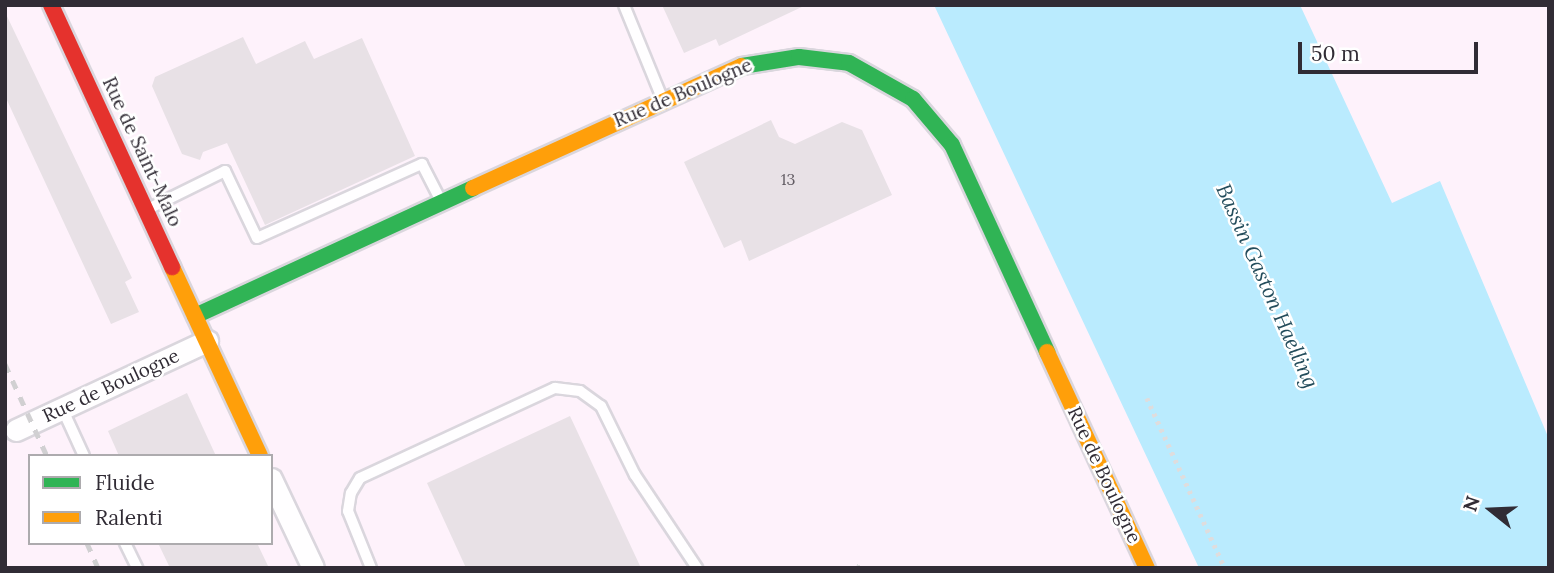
<!DOCTYPE html>
<html>
<head>
<meta charset="utf-8">
<style>
	body { margin:0 }
	#map { position:relative; width:1554px; height:573px; overflow:hidden; background:#fdfbfe; font-family:Lora,serif }
	div>[style] { position:absolute }
	.industrial>* { inset:0; background:#fef2fb }
	.water>* { inset:0; background:#baebfe }
	.building>* { inset:0; background:#e8e1e6 }
	.path>* { height:4.5px; margin-top:-2.25px; transform-origin:0; background:repeating-linear-gradient(90deg,#deddde 0 3.5px,transparent 0 8.5px) }
	.roads { filter:drop-shadow(2px 0 #dad6dd) drop-shadow(-2px 0 #dad6dd) drop-shadow(0 2px #dad6dd) drop-shadow(0 -2px #dad6dd) }
	.lane>* { height:10px; margin:-5px; padding:0 5px; transform-origin:5px; border-radius:5px; background:#fffeff }
	.street>* { height:21px; margin:-10.5px; padding:0 10.5px; transform-origin:10.5px; border-radius:10.5px; background:#fffeff }
	.fast>* { height:16px; margin:-8px; padding:0 8px; transform-origin:8px; border-radius:8px; background:#30b455 }
	.slow>* { height:16px; margin:-8px; padding:0 8px; transform-origin:8px; border-radius:8px; background:#ff9f0a }
	.jam>* { height:16px; margin:-8px; padding:0 8px; transform-origin:8px; border-radius:8px; background:#e5322d }
	.rail>* { height:5px; margin-top:-2.5px; transform-origin:0; background:repeating-linear-gradient(90deg,#d1d0d2 0 9px,transparent 0 18px) }
	span { translate:-50% -50%; white-space:nowrap; text-align:center; line-height:1.15; -webkit-text-stroke:5px #fff; paint-order:stroke }
	.number-label { font-size:16px; color:#615b63 }
	.number-label span { -webkit-text-stroke-width:0 }
	.street-label { font-size:19px; color:#312c35 }
	.water-label { font-size:21px; color:#244d5c; font-style:italic }
	.frame { position:absolute; inset:0; border:7px solid #312c35; pointer-events:none }
	.legend { position:absolute; left:28px; top:454px; width:245px; height:91px; box-sizing:border-box; background:#fff; border:2px solid #adabae; margin:0; padding:9px 12px; list-style:none; font-size:21px; color:#312c35 }
	.legend li { display:flex; align-items:center; gap:14px; height:35px }
	.legend b { width:35px; border:2px solid #adabae }
	.north { position:absolute; left:1456px; top:475px; width:70px; height:70px; -webkit-text-stroke:5px #fff; paint-order:stroke; rotate:288deg; font-size:19px; font-weight:700; line-height:28px; text-align:center; color:#312c35 }
	.north::after { content:''; display:block; margin:auto; width:24px; height:32px; background:#312c35; clip-path:polygon(50% 0,100% 100%,50% 72%,0 100%) }
	.scale { position:absolute; left:1298px; top:42px; width:180px; height:32px; box-sizing:border-box; border:4px solid #312c35; border-top:0; padding-left:9px; font-size:21px; line-height:24px; white-space:nowrap; color:#312c35; -webkit-text-stroke:5px #fff; paint-order:stroke }
</style>
</head>
<body>
<div id="map">
	<div class="industrial">
		<i style="clip-path:polygon(evenodd,5px 5px,1549px 5px,1549px 568px,5px 568px,5px 5px,30px 456px,271px 456px,271px 543px,30px 543px,30px 456px)"></i>
	</div>
	<div class="water">
		<i style="clip-path:polygon(934px 5px,1300px 5px,1392px 203px,1440px 181px,1549px 439px,1549px 568px,1199px 568px)"></i>
	</div>
	<div class="building">
		<i style="clip-path:polygon(662px 5px,806px 5px,719px 46px,716px 39px,684px 53px)"></i>
		<i style="clip-path:polygon(5px 12px,132px 278px,125px 282px,139px 312px,111px 324px,5px 96px)"></i>
		<i style="clip-path:polygon(243px 37px,256px 64px,305px 41px,314px 59px,362px 38px,415px 156px,265px 225px,227px 143px,203px 152px,200px 160px,182px 154px,152px 86px,155px 77px)"></i>
		<i style="clip-path:polygon(771px 120px,779px 137px,795px 144px,842px 122px,862px 130px,892px 195px,749px 261px,741px 240px,724px 248px,684px 162px)"></i>
		<i style="clip-path:polygon(187px 393px,216px 456px,119px 456px,108px 431px)"></i>
		<i style="clip-path:polygon(570px 416px,641px 568px,466px 568px,427px 483px)"></i>
		<i style="clip-path:polygon(158px 543px,257px 543px,269px 568px,170px 568px)"></i>
	</div>
	<div class="path">
		<i style="left:1147px;top:398px;width:187px;rotate:65.4deg"></i>
		<i style="left:858px;top:568px;width:8px;rotate:-67deg"></i>
	</div>
	<div class="roads">
		<div class="lane">
			<i style="left:624px;top:5px;width:100px;rotate:67.8deg"></i>
			<i style="left:148px;top:209px;width:86px;rotate:-26.3deg"></i>
			<i style="left:225px;top:171px;width:74px;rotate:64.5deg"></i>
			<i style="left:257px;top:238px;width:181px;rotate:-24.2deg"></i>
			<i style="left:422px;top:164px;width:42px;rotate:62.8deg"></i>
			<i style="left:62px;top:408px;width:53px;rotate:65.4deg"></i>
			<i style="left:125px;top:543px;width:28px;rotate:64deg"></i>
			<i style="left:371px;top:568px;width:61px;rotate:-112deg"></i>
			<i style="left:348px;top:511px;width:18px;rotate:-81deg"></i>
			<i style="left:351px;top:493px;width:17px;rotate:-59deg"></i>
			<i style="left:360px;top:478px;width:215px;rotate:-24.8deg"></i>
			<i style="left:555px;top:388px;width:25px;rotate:7deg"></i>
			<i style="left:580px;top:391px;width:26px;rotate:36deg"></i>
			<i style="left:601px;top:406px;width:77px;rotate:63.8deg"></i>
			<i style="left:635px;top:475px;width:112px;rotate:56.3deg"></i>
		</div>
		<div class="street">
			<i style="left:16px;top:430px;width:211px;rotate:-25deg"></i>
			<i style="left:271px;top:479px;width:98px;rotate:64.7deg"></i>
		</div>
		<div class="fast">
			<i style="left:742px;top:66px;width:58px;rotate:-9deg"></i>
			<i style="left:799px;top:57px;width:50px;rotate:6.8deg"></i>
			<i style="left:849px;top:63px;width:73px;rotate:29.4deg"></i>
			<i style="left:913px;top:99px;width:60px;rotate:49.7deg"></i>
			<i style="left:952px;top:145px;width:228px;rotate:65.3deg"></i>
			<i style="left:195px;top:316px;width:306px;rotate:-24.7deg"></i>
		</div>
		<div class="slow">
			<i style="left:473px;top:188px;width:295px;rotate:-24.4deg"></i>
			<i style="left:172px;top:267px;width:208px;rotate:65deg"></i>
			<i style="left:1047px;top:352px;width:238px;rotate:65.2deg"></i>
		</div>
		<div class="jam">
			<i style="left:51px;top:5px;width:289px;rotate:65.2deg"></i>
		</div>
	</div>
	<div class="rail">
		<i style="left:5px;top:364px;width:101px;rotate:65.5deg"></i>
		<i style="left:87px;top:543px;width:27px;rotate:66deg"></i>
	</div>
	<div class="number-label">
		<span style="left:788px;top:179px">13</span>
	</div>
	<div class="street-label">
		<span style="left:683px;top:93px;rotate:-23deg">Rue de Boulogne</span>
		<span style="left:142px;top:152px;rotate:65deg">Rue de Saint-Malo</span>
		<span style="left:111px;top:386px;rotate:-25deg">Rue de Boulogne</span>
		<span style="left:1104px;top:475px;rotate:65deg">Rue de Boulogne</span>
	</div>
	<div class="water-label">
		<span style="left:1267px;top:286px;rotate:66deg">Bassin Gaston Haelling</span>
	</div>
	<div class="frame"></div>
	<ul class="legend">
	<li><b style="height:9px;background:#30b455"></b>Fluide</li>
	<li><b style="height:9px;background:#ff9f0a"></b>Ralenti</li>
	</ul>
	<div class="north">N</div>
	<div class="scale">50 m</div>
</div>
</body>
</html>
